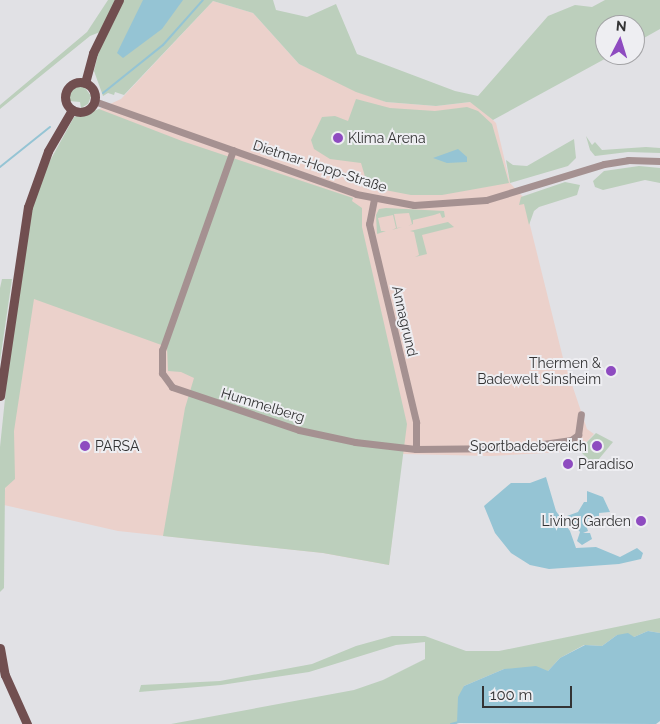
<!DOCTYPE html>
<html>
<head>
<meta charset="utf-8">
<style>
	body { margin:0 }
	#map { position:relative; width:660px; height:724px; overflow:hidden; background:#e1e1e5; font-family:Raleway,sans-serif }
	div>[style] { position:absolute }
	.commercial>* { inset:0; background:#ebd1cb }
	.green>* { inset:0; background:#bccfbc }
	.water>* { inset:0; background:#95c4d4 }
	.stream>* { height:2px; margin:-1px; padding:0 1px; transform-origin:1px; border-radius:1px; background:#95c4d4 }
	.minor>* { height:7px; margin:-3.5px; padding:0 3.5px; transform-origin:3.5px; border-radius:3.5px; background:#a59191 }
	.major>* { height:9px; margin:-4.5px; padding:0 4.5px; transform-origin:4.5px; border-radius:4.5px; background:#714f50 }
	.major>.ring { margin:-4.5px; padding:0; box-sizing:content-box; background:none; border:9px solid #714f50; border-radius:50% }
	.dots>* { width:14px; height:14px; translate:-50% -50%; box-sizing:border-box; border:2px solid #eeeef2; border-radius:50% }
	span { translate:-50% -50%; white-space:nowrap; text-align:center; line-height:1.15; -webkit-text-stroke:4px #eeeef2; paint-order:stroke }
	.poi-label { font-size:14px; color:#333334 }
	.left { translate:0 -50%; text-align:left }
	.right { translate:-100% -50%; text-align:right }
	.street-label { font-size:14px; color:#333334 }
	.north { position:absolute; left:595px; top:15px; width:50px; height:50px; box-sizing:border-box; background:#eeeef2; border:1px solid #a3a3a6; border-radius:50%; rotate:5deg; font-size:14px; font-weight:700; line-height:20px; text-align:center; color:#333334 }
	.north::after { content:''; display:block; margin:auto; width:18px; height:22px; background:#8e4bc0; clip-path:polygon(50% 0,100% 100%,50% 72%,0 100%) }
	.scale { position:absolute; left:482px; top:686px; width:90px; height:22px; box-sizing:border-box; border:2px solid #333334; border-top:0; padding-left:6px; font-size:15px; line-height:18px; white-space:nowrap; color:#333334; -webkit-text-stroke:4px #eeeef2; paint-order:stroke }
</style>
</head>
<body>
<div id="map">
	<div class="commercial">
		<i style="clip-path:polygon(213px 1px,253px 13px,299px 64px,386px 102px,436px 106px,470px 102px,481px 108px,496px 123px,510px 183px,523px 197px,563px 358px,587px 429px,594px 434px,579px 450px,574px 451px,574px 447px,564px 448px,564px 452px,491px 456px,402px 454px,389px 565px,323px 553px,118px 531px,4px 505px,15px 354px,80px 147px,99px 109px,121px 99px)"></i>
	</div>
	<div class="green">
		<i style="clip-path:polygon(108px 0,117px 0,100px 32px,90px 36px,0 109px,0 105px,87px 32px)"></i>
		<i style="clip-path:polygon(122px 0,273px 0,276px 10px,307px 17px,336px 4px,357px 54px,455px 91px,478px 96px,548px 16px,575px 5px,592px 7px,605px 0,660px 0,660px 29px,635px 43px,635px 25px,605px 25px,605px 55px,612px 55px,493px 120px,470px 102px,436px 106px,386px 102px,356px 92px,299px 64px,253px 13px,213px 1px,124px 95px,115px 92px,114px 95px,108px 93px,103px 96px,94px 71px,100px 46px)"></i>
		<i style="clip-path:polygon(83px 85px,91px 96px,88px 104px,81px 108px,80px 102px,69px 101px,68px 95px,74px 86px)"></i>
		<i style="clip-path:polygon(356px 99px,390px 108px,435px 111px,467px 107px,478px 111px,492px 124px,509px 183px,442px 195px,411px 195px,364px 186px,366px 180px,361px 163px,330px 159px,314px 149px,311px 140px,322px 117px,335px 116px,348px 121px)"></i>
		<i style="clip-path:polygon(99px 109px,182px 141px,353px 198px,352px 201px,362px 208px,362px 227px,407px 424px,389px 565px,323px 553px,163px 536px,185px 408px,194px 378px,181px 372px,168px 371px,167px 347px,34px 299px,14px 431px,15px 479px,5px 488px,4px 588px,0 592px,0 447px,13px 321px,30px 214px,40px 179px,74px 117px)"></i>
		<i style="clip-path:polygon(586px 136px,592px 145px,595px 142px,602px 150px,646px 147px,660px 148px,660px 153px,628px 152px,595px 156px,590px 150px)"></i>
		<i style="clip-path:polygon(574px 139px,576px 158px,568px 166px,510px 183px,506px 160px,513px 165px,527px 166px)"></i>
		<i style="clip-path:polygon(639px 166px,660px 168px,660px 183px,645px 180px,603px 190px,595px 187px,593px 181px,604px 171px)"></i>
		<i style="clip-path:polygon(565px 182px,580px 185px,577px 195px,539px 207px,534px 211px,529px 225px,524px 204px,519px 205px,521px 197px)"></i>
		<i style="clip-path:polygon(386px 208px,444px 211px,445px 217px,442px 218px,440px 213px,434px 215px,413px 220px,413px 224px,408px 226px,412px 224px,409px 213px,394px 214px,397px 228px,402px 227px,392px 230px,396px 228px,393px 215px,378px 218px,381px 231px,386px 231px,377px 234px,376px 215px,379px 209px)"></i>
		<i style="clip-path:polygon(448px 222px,454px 227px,422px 235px,427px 254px,415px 257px,419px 255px,414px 232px,410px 231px)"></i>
		<i style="clip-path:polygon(2px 279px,12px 279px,0 361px,0 288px)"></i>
		<i style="clip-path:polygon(596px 433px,613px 442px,594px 465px,579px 450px)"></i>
		<i style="clip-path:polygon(660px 618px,660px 633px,648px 631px,634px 637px,617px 635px,602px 646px,584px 645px,560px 658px,548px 671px,504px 669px,464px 686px,457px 724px,171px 724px,354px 690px,383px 680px,425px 659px,425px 642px,396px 645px,309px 672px,221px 685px,139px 692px,141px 685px,220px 681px,312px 664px,356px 646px,392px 636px,425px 636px,466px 651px,499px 651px)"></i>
	</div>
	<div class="water">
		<i style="clip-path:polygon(143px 0,183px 0,162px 29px,123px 58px,117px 53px)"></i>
		<i style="clip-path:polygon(458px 149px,467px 157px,467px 162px,447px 163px,433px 158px)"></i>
		<i style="clip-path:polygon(546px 477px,556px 511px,570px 531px,576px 548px,596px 547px,620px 557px,637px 548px,643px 553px,641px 559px,619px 564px,549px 569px,530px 565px,511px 553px,495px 533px,484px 506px,511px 483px,530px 483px)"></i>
		<i style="clip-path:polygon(587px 491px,603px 497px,610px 512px,599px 513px,599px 516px,589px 522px,586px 525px,588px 531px,583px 533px,590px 533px,592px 539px,582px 545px,577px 541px,580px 532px,567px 516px,578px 512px,584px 502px,587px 502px)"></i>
		<i style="clip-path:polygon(648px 631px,660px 633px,660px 721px,656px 724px,457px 723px,458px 697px,464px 686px,504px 669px,536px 666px,548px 671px,560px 658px,585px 645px,602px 646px,617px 635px,628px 633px,634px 637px)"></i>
	</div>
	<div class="stream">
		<i style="left:103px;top:93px;width:77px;rotate:-38.7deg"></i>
		<i style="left:163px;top:45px;width:60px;rotate:-48.4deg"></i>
		<i style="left:0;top:167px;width:64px;rotate:-38.7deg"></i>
		<i style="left:451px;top:724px;width:8px;rotate:-14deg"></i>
	</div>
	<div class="minor">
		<i style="left:94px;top:101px;width:278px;rotate:19.5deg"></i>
		<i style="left:356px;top:194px;width:59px;rotate:10.7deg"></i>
		<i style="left:414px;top:205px;width:72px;rotate:-4deg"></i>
		<i style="left:486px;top:200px;width:123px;rotate:-17deg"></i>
		<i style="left:604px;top:164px;width:24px;rotate:-9deg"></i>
		<i style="left:628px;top:160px;width:32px;rotate:2deg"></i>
		<i style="left:233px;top:150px;width:212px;rotate:109.5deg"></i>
		<i style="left:162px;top:350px;width:23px;rotate:90deg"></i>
		<i style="left:162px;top:373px;width:17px;rotate:54deg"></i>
		<i style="left:172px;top:387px;width:134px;rotate:18.7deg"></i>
		<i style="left:299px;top:430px;width:57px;rotate:12.1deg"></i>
		<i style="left:355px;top:442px;width:61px;rotate:6.5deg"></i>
		<i style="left:416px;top:449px;width:98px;rotate:-0.6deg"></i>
		<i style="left:514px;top:448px;width:58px;rotate:-8deg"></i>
		<i style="left:571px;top:440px;width:9px;rotate:-36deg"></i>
		<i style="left:578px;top:435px;width:21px;rotate:-82deg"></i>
		<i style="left:374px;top:199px;width:25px;rotate:101deg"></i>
		<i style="left:369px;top:224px;width:204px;rotate:76.6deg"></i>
		<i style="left:416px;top:422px;width:27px;rotate:90deg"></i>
	</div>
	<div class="major">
		<i class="ring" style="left:65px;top:82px;width:21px;height:21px"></i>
		<i style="left:85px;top:83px;width:31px;rotate:-75deg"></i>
		<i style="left:93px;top:53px;width:59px;rotate:-63.9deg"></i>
		<i style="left:0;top:396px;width:191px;rotate:-81.6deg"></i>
		<i style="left:28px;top:207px;width:59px;rotate:-70.3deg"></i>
		<i style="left:48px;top:151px;width:48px;rotate:-59.7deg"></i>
		<i style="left:0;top:648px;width:27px;rotate:80deg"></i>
		<i style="left:5px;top:675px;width:54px;rotate:65.8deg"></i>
	</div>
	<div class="dots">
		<i style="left:338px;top:138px;background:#8e4bc0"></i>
		<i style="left:611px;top:371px;background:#8e4bc0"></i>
		<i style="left:85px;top:446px;background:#8e4bc0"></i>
		<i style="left:597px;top:446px;background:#8e4bc0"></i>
		<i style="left:568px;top:464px;background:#8e4bc0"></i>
		<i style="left:641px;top:521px;background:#8e4bc0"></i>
	</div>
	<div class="poi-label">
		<span class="left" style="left:348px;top:138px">Klima Arena</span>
		<span class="right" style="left:601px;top:371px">Thermen &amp;<br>Badewelt Sinsheim</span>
		<span class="left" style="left:95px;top:446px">PARSA</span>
		<span class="right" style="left:587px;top:446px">Sportbadebereich</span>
		<span class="left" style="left:578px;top:464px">Paradiso</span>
		<span class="right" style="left:631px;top:521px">Living Garden</span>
	</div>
	<div class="street-label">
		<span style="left:320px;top:166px;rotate:18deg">Dietmar-Hopp-Straße</span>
		<span style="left:405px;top:321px;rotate:77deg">Annagrund</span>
		<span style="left:263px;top:405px;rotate:17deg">Hummelberg</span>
	</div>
	<div class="north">N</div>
	<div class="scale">100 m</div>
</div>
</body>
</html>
